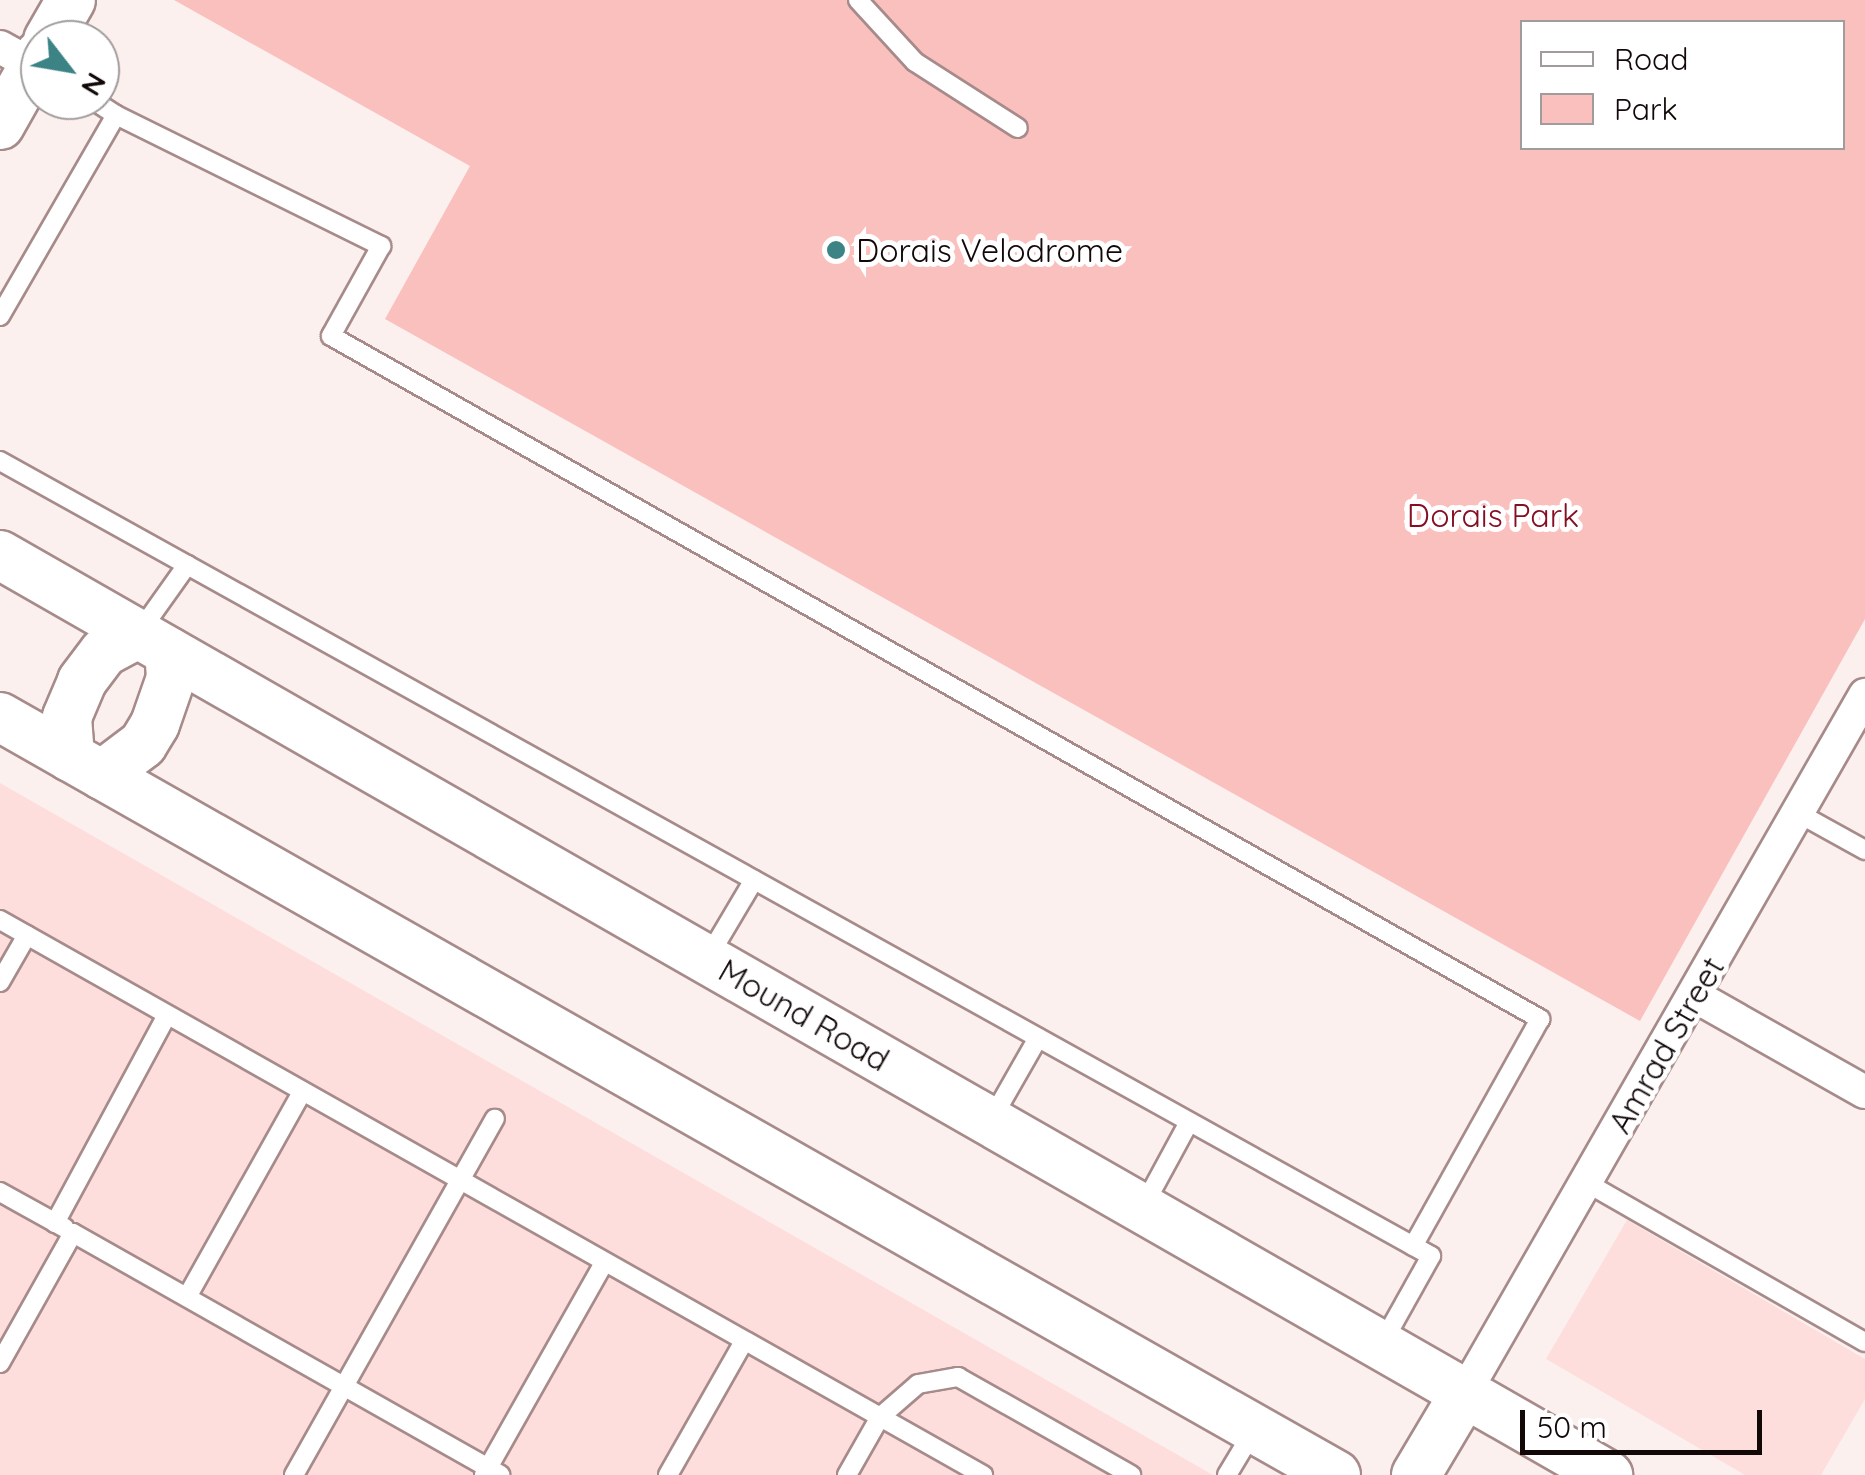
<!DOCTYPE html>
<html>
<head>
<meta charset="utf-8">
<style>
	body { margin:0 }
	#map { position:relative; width:1865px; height:1475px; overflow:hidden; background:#fcf0ef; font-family:Quicksand,sans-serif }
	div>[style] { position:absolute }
	.built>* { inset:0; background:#fddedd }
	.green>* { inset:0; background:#fac0be }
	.roads { filter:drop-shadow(2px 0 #a68b8a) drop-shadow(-2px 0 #a68b8a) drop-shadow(0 2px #a68b8a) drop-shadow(0 -2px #a68b8a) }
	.lane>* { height:18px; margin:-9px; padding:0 9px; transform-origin:9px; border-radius:9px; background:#fff }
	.street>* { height:32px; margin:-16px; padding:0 16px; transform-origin:16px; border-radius:16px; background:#fff }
	.secondary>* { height:48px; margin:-24px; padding:0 24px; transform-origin:24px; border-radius:24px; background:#fff }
	.dots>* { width:28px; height:28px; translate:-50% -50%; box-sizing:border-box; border:5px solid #fff; border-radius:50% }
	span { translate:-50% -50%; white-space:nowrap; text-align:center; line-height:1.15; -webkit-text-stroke:10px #fff; paint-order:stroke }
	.poi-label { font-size:32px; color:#120808 }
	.left { translate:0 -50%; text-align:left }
	.park-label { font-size:32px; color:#860e22 }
	.street-label { font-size:32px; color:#120808 }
	.legend { position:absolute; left:1520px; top:20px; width:325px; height:130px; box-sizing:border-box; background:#fff; border:2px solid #a09c9c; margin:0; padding:12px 18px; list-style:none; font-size:30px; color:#120808 }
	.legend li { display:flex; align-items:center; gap:20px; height:50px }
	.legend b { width:50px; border:2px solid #a09c9c }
	.north { position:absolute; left:20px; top:20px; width:100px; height:100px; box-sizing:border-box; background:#fff; border:2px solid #a09c9c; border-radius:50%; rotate:121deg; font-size:28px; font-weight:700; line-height:40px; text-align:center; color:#120808 }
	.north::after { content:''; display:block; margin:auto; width:35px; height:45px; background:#3b8385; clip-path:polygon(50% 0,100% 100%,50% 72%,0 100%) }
	.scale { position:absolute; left:1520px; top:1410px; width:242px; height:45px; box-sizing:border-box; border:5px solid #120808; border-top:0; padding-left:12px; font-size:30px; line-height:35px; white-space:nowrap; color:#120808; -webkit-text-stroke:8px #fff; paint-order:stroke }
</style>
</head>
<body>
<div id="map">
	<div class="built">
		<i style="clip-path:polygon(0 783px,1213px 1475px,0 1475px)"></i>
		<i style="clip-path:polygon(1627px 1220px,1865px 1359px,1865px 1399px,1821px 1475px,1745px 1475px,1546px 1359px)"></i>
	</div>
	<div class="green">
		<i style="clip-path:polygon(evenodd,174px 0,1865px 0,1865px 619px,1640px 1021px,385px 319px,470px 166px,174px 0,1522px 22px,1842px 22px,1842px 148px,1522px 148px,1522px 22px)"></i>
	</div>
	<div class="roads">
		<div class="lane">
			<i style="left:858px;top:0;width:84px;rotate:47.4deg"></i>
			<i style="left:915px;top:62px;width:122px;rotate:32.7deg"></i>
			<i style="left:116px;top:115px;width:296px;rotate:26.3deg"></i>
			<i style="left:381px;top:246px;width:103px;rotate:119.1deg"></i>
			<i style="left:331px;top:336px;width:1389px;rotate:29.46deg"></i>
			<i style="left:1540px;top:1019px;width:260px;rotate:119.2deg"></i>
			<i style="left:0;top:316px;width:232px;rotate:-60deg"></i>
			<i style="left:116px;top:115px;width:27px;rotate:-147deg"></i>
			<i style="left:0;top:461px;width:1637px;rotate:29.05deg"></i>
			<i style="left:1431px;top:1256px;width:98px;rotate:119.2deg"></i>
			<i style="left:138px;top:634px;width:85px;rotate:-54.6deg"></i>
			<i style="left:1798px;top:813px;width:77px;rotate:28.9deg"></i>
			<i style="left:0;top:920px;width:1129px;rotate:29.45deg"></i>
			<i style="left:707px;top:959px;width:92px;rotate:-59.3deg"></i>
			<i style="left:0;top:982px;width:54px;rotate:-60.1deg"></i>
			<i style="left:990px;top:1122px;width:97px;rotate:-60.3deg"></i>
			<i style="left:1587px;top:1183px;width:320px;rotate:29.8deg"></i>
			<i style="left:0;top:1192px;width:74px;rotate:29deg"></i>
			<i style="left:1144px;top:1205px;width:94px;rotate:-61.5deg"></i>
			<i style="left:55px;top:1223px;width:236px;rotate:-61.7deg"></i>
			<i style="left:187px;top:1297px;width:235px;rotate:-60.7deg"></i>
			<i style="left:0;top:1363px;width:149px;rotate:-60.7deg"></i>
			<i style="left:73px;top:1233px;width:491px;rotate:29.5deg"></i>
			<i style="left:294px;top:1475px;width:409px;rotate:-60.6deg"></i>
			<i style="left:484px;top:1475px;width:244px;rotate:-60.5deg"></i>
			<i style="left:668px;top:1475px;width:154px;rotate:-60.4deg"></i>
			<i style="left:847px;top:1475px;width:67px;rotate:-60.4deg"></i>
			<i style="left:880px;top:1417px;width:50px;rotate:-41deg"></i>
			<i style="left:918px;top:1384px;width:41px;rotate:-9.9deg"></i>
			<i style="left:958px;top:1377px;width:199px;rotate:29.5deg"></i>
			<i style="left:1227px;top:1475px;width:52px;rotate:-59deg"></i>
		</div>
		<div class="street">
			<i style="left:0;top:47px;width:39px;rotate:29deg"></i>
			<i style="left:1695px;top:996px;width:195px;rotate:29.5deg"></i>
			<i style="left:1464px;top:1394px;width:806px;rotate:-60.16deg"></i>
		</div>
		<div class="secondary">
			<i style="left:48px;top:40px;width:46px;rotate:-60.1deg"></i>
			<i style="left:0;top:125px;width:81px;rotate:-60.6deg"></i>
			<i style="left:0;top:555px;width:1853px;rotate:29.78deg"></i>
			<i style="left:0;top:717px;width:1536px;rotate:29.57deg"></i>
			<i style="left:70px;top:757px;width:40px;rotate:-94.3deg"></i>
			<i style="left:67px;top:717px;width:39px;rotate:-67deg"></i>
			<i style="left:82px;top:681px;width:36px;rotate:-53deg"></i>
			<i style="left:104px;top:652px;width:38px;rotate:-28deg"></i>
			<i style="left:102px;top:775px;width:51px;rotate:-37.1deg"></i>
			<i style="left:143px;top:744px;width:23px;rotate:-59deg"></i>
			<i style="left:155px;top:724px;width:49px;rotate:-70.8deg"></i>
			<i style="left:171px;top:678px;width:26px;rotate:-94deg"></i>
			<i style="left:1416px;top:1475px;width:94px;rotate:-59.3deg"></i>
		</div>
	</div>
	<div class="dots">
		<i style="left:836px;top:250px;background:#3b8385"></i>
	</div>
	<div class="poi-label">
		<span class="left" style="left:856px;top:250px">Dorais Velodrome</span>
	</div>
	<div class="park-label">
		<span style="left:1493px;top:515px">Dorais Park</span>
	</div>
	<div class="street-label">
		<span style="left:804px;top:1015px;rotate:30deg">Mound Road</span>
		<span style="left:1666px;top:1045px;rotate:-60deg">Amrad Street</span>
	</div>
	<ul class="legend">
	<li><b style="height:12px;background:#fff"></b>Road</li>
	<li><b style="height:28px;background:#fac0be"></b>Park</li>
	</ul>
	<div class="north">N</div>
	<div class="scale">50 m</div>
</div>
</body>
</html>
